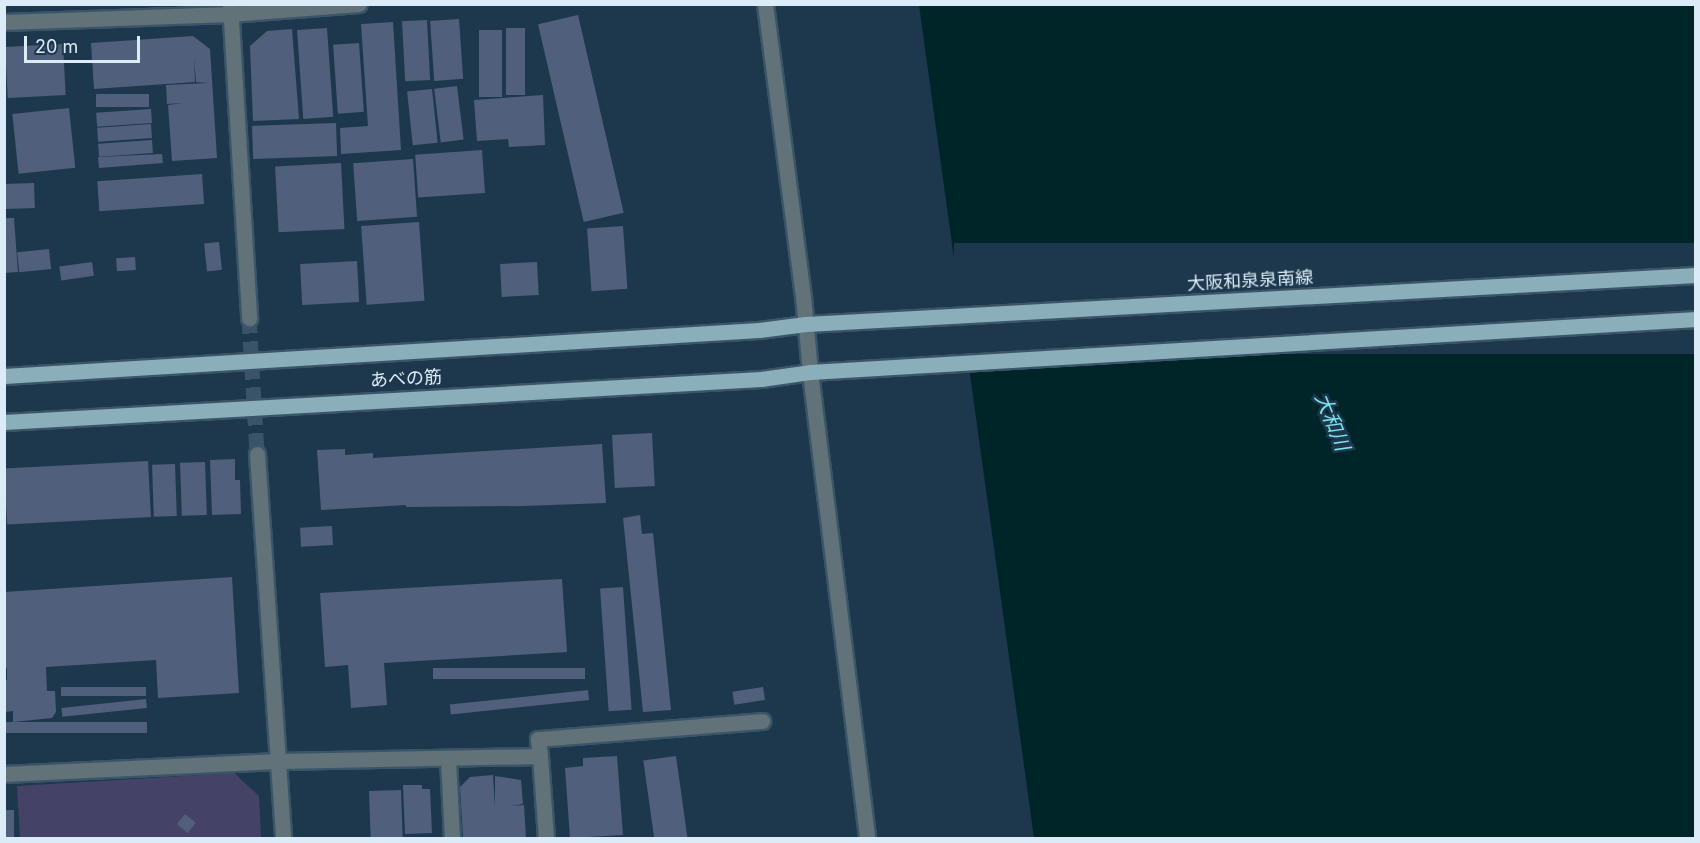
<!DOCTYPE html>
<html>
<head>
<meta charset="utf-8">
<style>
	body { margin:0 }
	#map { position:relative; width:1700px; height:843px; overflow:hidden; background:#1d384c; font-family:Inter,"Noto Sans JP",sans-serif }
	div>[style] { position:absolute }
	.green>* { inset:0; background:#444367 }
	.water>* { inset:0; background:#002528 }
	.pier>* { inset:0; background:#1d384c; transform-origin:0 0 }
	.building>* { inset:0; background:#505f7b; transform-origin:0 0 }
	.minor-tunnel>* { height:15px; margin-top:-7.5px; transform-origin:0; background:repeating-linear-gradient(90deg,#3a5366 0 15px,transparent 0 23px) }
	.roads { filter:drop-shadow(2px 0 #3b5568) drop-shadow(-2px 0 #3b5568) drop-shadow(0 2px #3b5568) drop-shadow(0 -2px #3b5568) }
	.minor>* { height:15px; margin:-7.5px; padding:0 7.5px; transform-origin:7.5px; border-radius:7.5px; background:#617278 }
	.major>* { height:15px; margin:-7.5px; padding:0 7.5px; transform-origin:7.5px; border-radius:7.5px; background:#8baebb }
	span { translate:-50% -50%; white-space:nowrap; text-align:center; line-height:1.15; -webkit-text-stroke:5px #1d384c; paint-order:stroke }
	.street-label { font-size:18px; color:#dbebf8 }
	.water-label { font-size:20px; color:#7be5ee; font-style:italic }
	.frame { position:absolute; inset:0; border:6px solid #dbebf8; pointer-events:none }
	.scale { position:absolute; left:24px; top:36px; width:116px; height:27px; box-sizing:border-box; border:3px solid #dbebf8; border-top:0; padding-left:8px; font-size:18px; line-height:21px; white-space:nowrap; color:#dbebf8; -webkit-text-stroke:4px #1d384c; paint-order:stroke }
</style>
</head>
<body>
<div id="map">
	<div class="green">
		<i style="clip-path:polygon(234px 773px,259px 796px,261px 838px,20px 838px,17px 786px)"></i>
	</div>
	<div class="water">
		<i style="clip-path:polygon(919px 5px,1695px 5px,1695px 838px,1034px 838px)"></i>
	</div>
	<div class="pier">
		<i style="left:1695px;top:243px;width:111px;height:741px;rotate:90deg"></i>
	</div>
	<div class="building">
		<i style="left:578px;top:15px;width:203px;height:41px;rotate:77deg"></i>
		<i style="left:459px;top:19px;width:60px;height:29px;rotate:86deg"></i>
		<i style="left:427px;top:20px;width:60px;height:25px;rotate:87deg"></i>
		<i style="clip-path:polygon(393px 22px,401px 150px,341px 154px,340px 128px,368px 126px,361px 24px)"></i>
		<i style="left:327px;top:28px;width:89px;height:30px;rotate:86deg"></i>
		<i style="left:506px;top:28px;width:19px;height:67px"></i>
		<i style="clip-path:polygon(292px 29px,299px 119px,253px 121px,250px 46px,267px 31px)"></i>
		<i style="left:479px;top:30px;width:23px;height:67px"></i>
		<i style="clip-path:polygon(193px 36px,210px 49px,217px 158px,172px 161px,168px 105px,183px 103px,167px 104px,166px 85px,208px 83px,196px 82px,194px 58px,195px 82px,94px 89px,91px 43px)"></i>
		<i style="left:359px;top:43px;width:69px;height:26px;rotate:86deg"></i>
		<i style="left:63px;top:44px;width:51px;height:58px;rotate:87deg"></i>
		<i style="left:457px;top:86px;width:54px;height:23px;rotate:83deg"></i>
		<i style="left:432px;top:89px;width:54px;height:25px;rotate:84deg"></i>
		<i style="left:149px;top:94px;width:13px;height:53px;rotate:90deg"></i>
		<i style="clip-path:polygon(543px 95px,545px 145px,509px 147px,508px 139px,477px 141px,474px 100px)"></i>
		<i style="left:69px;top:108px;width:60px;height:57px;rotate:84deg"></i>
		<i style="left:151px;top:109px;width:14px;height:55px;rotate:86deg"></i>
		<i style="left:336px;top:123px;width:33px;height:84px;rotate:88deg"></i>
		<i style="left:151px;top:124px;width:14px;height:54px;rotate:86deg"></i>
		<i style="left:152px;top:140px;width:13px;height:54px;rotate:86deg"></i>
		<i style="left:482px;top:150px;width:43px;height:67px;rotate:86deg"></i>
		<i style="clip-path:polygon(162px 154px,163px 163px,99px 168px,98px 157px)"></i>
		<i style="left:413px;top:159px;width:58px;height:60px;rotate:86deg"></i>
		<i style="left:341px;top:163px;width:66px;height:66px;rotate:87deg"></i>
		<i style="left:202px;top:174px;width:30px;height:105px;rotate:86deg"></i>
		<i style="left:34px;top:183px;width:25px;height:30px;rotate:88deg"></i>
		<i style="clip-path:polygon(4px 218px,14px 218px,18px 272px,4px 273px)"></i>
		<i style="left:419px;top:222px;width:79px;height:58px;rotate:86deg"></i>
		<i style="left:623px;top:226px;width:63px;height:36px;rotate:86deg"></i>
		<i style="left:219px;top:242px;width:28px;height:15px;rotate:84deg"></i>
		<i style="left:49px;top:249px;width:20px;height:32px;rotate:84deg"></i>
		<i style="left:135px;top:257px;width:13px;height:19px;rotate:86deg"></i>
		<i style="left:357px;top:261px;width:41px;height:57px;rotate:87deg"></i>
		<i style="left:92px;top:262px;width:14px;height:33px;rotate:82deg"></i>
		<i style="left:537px;top:262px;width:33px;height:37px;rotate:87deg"></i>
		<i style="left:652px;top:433px;width:53px;height:40px;rotate:87deg"></i>
		<i style="clip-path:polygon(602px 444px,606px 503px,523px 506px,406px 507px,406px 505px,321px 510px,317px 450px,345px 449px,345px 455px,373px 453px,373px 458px)"></i>
		<i style="clip-path:polygon(235px 459px,235px 480px,240px 480px,241px 514px,212px 515px,210px 460px)"></i>
		<i style="left:148px;top:461px;width:56px;height:144px;rotate:87deg"></i>
		<i style="left:205px;top:462px;width:53px;height:25px;rotate:88deg"></i>
		<i style="left:175px;top:464px;width:52px;height:23px;rotate:88deg"></i>
		<i style="clip-path:polygon(640px 515px,642px 534px,653px 533px,671px 710px,643px 712px,623px 518px)"></i>
		<i style="left:332px;top:526px;width:19px;height:32px;rotate:87deg"></i>
		<i style="clip-path:polygon(232px 577px,239px 693px,158px 698px,156px 660px,46px 667px,47px 691px,55px 691px,56px 712px,52px 718px,13px 722px,13px 711px,4px 712px,4px 680px,7px 680px,7px 668px,4px 669px,4px 592px)"></i>
		<i style="clip-path:polygon(562px 579px,567px 652px,384px 663px,387px 705px,351px 708px,348px 665px,325px 667px,320px 593px)"></i>
		<i style="left:623px;top:587px;width:123px;height:23px;rotate:86deg"></i>
		<i style="left:585px;top:668px;width:11px;height:152px;rotate:90deg"></i>
		<i style="left:146px;top:687px;width:9px;height:85px;rotate:90deg"></i>
		<i style="left:763px;top:687px;width:13px;height:31px;rotate:81deg"></i>
		<i style="left:588px;top:690px;width:10px;height:139px;rotate:84deg"></i>
		<i style="left:146px;top:699px;width:9px;height:85px;rotate:84deg"></i>
		<i style="left:147px;top:722px;width:11px;height:143px;rotate:90deg"></i>
		<i style="clip-path:polygon(617px 756px,623px 835px,570px 838px,565px 768px,583px 766px,583px 758px)"></i>
		<i style="left:676px;top:756px;width:83px;height:33px;rotate:82deg"></i>
		<i style="clip-path:polygon(493px 775px,495px 807px,495px 776px,521px 780px,523px 804px,511px 806px,524px 805px,526px 838px,463px 838px,460px 787px,470px 777px)"></i>
		<i style="clip-path:polygon(403px 785px,422px 785px,422px 789px,430px 789px,432px 833px,405px 834px)"></i>
		<i style="left:401px;top:790px;width:47px;height:32px;rotate:88deg"></i>
		<i style="left:4px;top:810px;width:10px;height:28px"></i>
		<i style="left:185px;top:814px;width:14px;height:13px;rotate:39deg"></i>
	</div>
	<div class="minor-tunnel">
		<i style="left:249px;top:318px;width:136px;rotate:86.6deg"></i>
	</div>
	<div class="roads">
		<div class="minor">
			<i style="left:230px;top:4px;width:315px;rotate:86.5deg"></i>
			<i style="left:765px;top:4px;width:294px;rotate:82.6deg"></i>
			<i style="left:803px;top:296px;width:76px;rotate:84.7deg"></i>
			<i style="left:810px;top:372px;width:469px;rotate:83deg"></i>
			<i style="left:4px;top:22px;width:226px;rotate:-2deg"></i>
			<i style="left:230px;top:14px;width:129px;rotate:-4.4deg"></i>
			<i style="left:257px;top:454px;width:385px;rotate:86.1deg"></i>
			<i style="left:540px;top:756px;width:82px;rotate:85.8deg"></i>
			<i style="left:448px;top:759px;width:79px;rotate:87.1deg"></i>
			<i style="left:4px;top:774px;width:274px;rotate:-2.7deg"></i>
			<i style="left:278px;top:761px;width:262px;rotate:-1.1deg"></i>
			<i style="left:540px;top:756px;width:17px;rotate:-97deg"></i>
			<i style="left:538px;top:739px;width:225px;rotate:-4.6deg"></i>
		</div>
		<div class="major">
			<i style="left:4px;top:376px;width:756px;rotate:-3.49deg"></i>
			<i style="left:759px;top:330px;width:47px;rotate:-7.3deg"></i>
			<i style="left:806px;top:324px;width:891px;rotate:-3.15deg"></i>
			<i style="left:4px;top:422px;width:758px;rotate:-3.25deg"></i>
			<i style="left:761px;top:379px;width:49px;rotate:-8.1deg"></i>
			<i style="left:810px;top:372px;width:888px;rotate:-3.42deg"></i>
		</div>
	</div>
	<div class="street-label">
		<span style="left:1250px;top:281px;rotate:-3deg">大阪和泉泉南線</span>
		<span style="left:406px;top:379px;rotate:-3deg">あべの筋</span>
	</div>
	<div class="water-label">
		<span style="left:1332px;top:422px;rotate:68deg">大和川</span>
	</div>
	<div class="frame"></div>
	<div class="scale">20 m</div>
</div>
</body>
</html>
